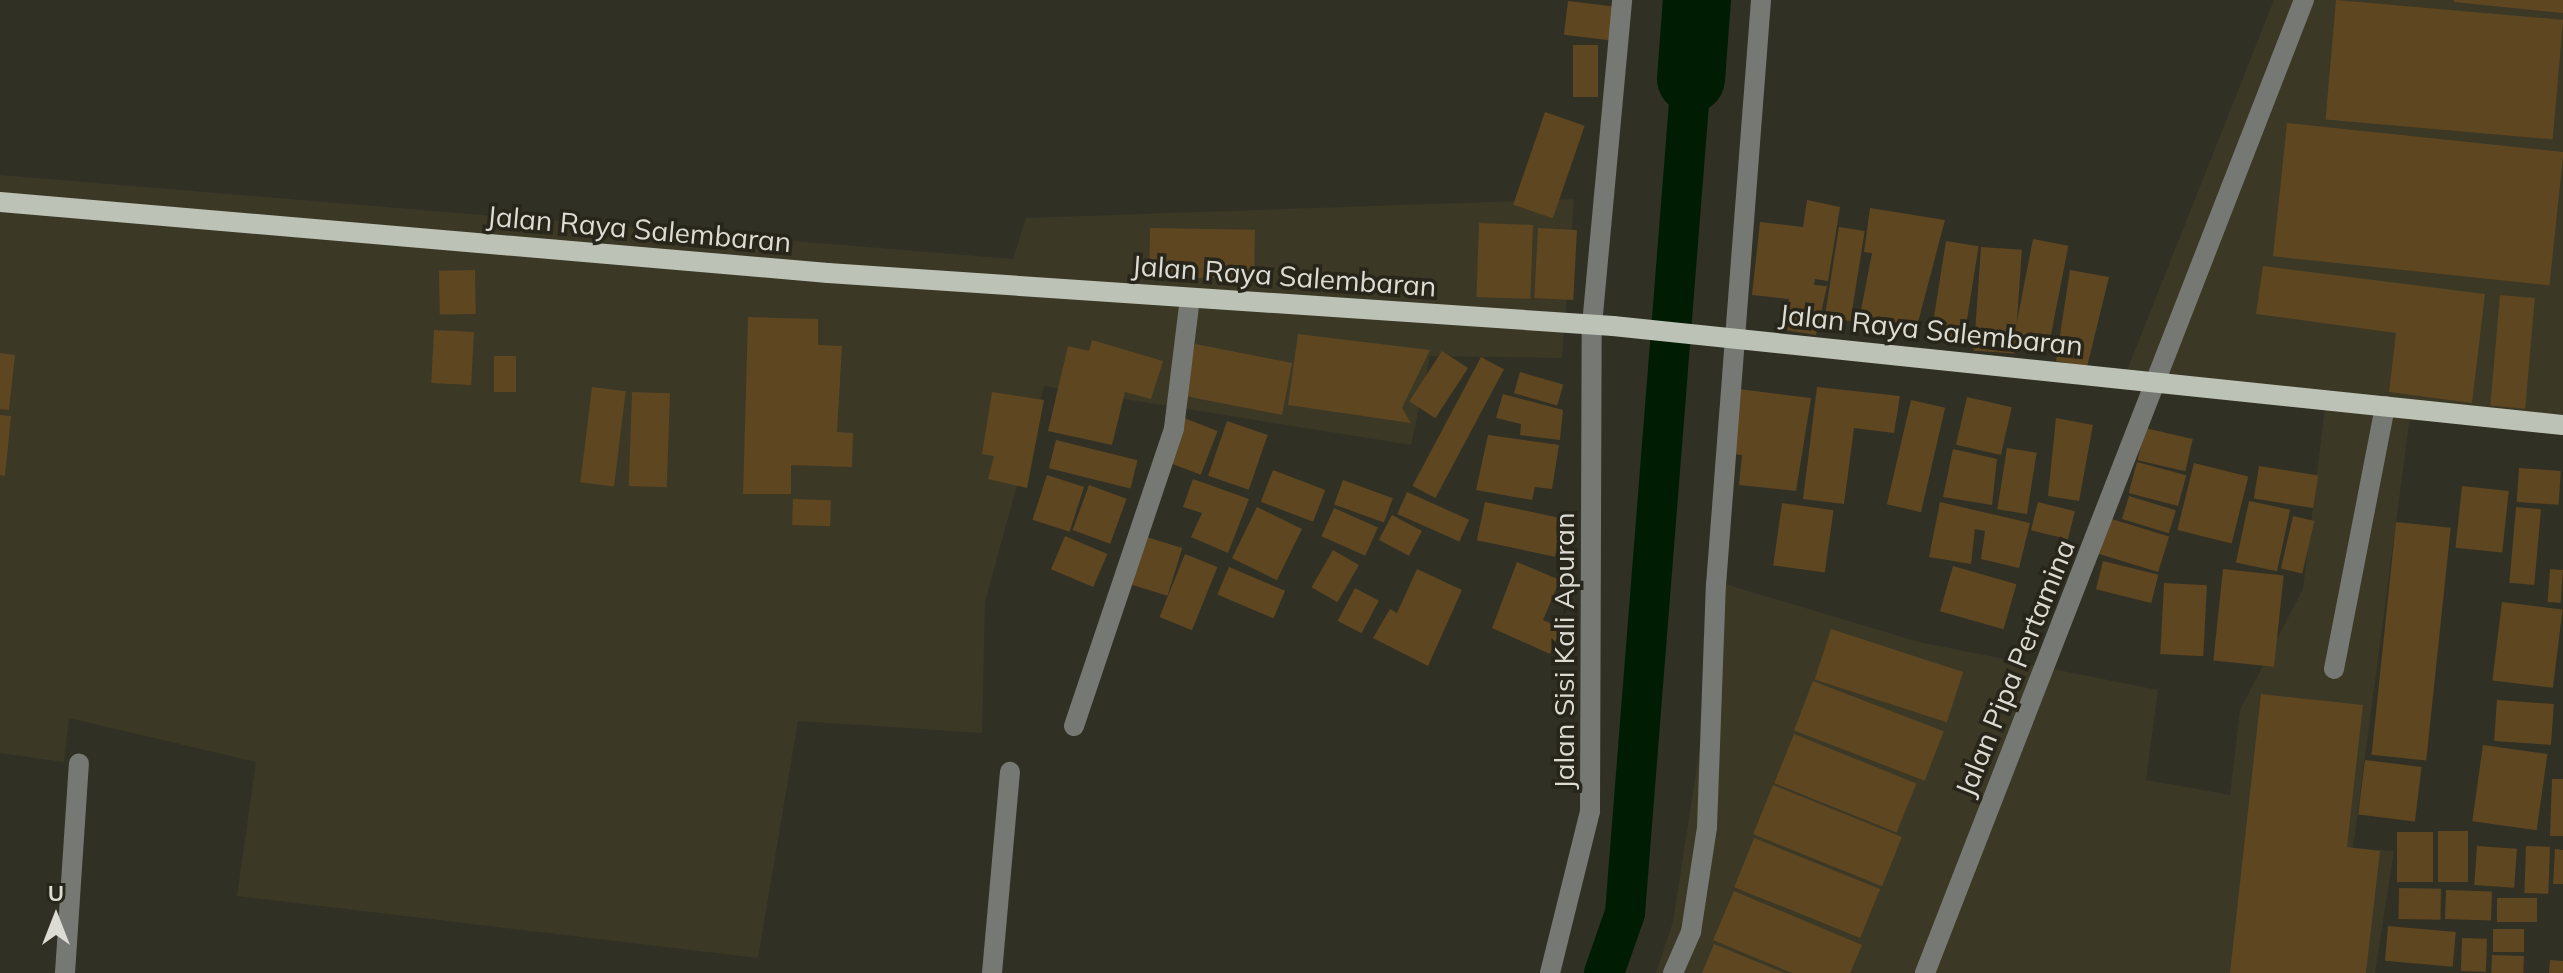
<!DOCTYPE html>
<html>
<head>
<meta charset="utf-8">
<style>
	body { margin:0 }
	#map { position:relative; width:2563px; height:973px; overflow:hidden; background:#313024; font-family:Mulish,sans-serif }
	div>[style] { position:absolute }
	.built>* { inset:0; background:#3b3826 }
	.canal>* { height:40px; margin:-20px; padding:0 20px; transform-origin:20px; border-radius:20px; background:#001c03 }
	.river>* { height:68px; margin:-34px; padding:0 34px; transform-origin:34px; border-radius:34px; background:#001c03 }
	.building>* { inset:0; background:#5e4621; transform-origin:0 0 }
	.minor>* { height:20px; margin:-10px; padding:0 10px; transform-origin:10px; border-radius:10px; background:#767973 }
	.major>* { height:20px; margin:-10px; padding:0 10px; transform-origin:10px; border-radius:10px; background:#bdc2b6 }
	span { translate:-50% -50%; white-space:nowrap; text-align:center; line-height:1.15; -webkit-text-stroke:7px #28261a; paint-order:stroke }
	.street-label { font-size:28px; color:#dddcd4 }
	.north { position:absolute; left:16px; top:877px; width:80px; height:80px; -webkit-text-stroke:6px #28261a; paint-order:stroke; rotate:0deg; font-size:22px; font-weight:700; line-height:32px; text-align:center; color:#dddcd4 }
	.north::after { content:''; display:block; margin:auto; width:28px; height:36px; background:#dddcd4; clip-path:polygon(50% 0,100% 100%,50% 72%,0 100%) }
</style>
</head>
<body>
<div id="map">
	<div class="built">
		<i style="clip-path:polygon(2274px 0,2563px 0,2563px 428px,2411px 409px,2353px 848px,2394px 851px,2375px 973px,1656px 973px,1673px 922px,1725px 584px,1919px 642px,2158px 690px,2146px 780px,2230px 795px,2240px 710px,2303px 589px,2326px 398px,2122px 383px)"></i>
		<i style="clip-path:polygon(0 175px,1013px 259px,1026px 218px,1574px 199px,1562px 358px,1430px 356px,1411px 445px,1044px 386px,985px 602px,982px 733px,798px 721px,758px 958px,237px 896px,256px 762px,69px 718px,64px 762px,0 753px)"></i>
	</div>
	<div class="canal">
		<i style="left:1604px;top:973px;width:64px;rotate:-70.7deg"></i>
		<i style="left:1625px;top:913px;width:837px;rotate:-85.48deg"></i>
	</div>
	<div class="river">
		<i style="left:1691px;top:79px;width:79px;rotate:-85.7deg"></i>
	</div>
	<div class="building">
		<i style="left:2336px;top:0;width:228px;height:120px;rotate:5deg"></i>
		<i style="clip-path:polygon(2454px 0,2563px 0,2563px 13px,2454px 2px)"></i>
		<i style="left:1568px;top:1px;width:48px;height:34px;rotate:7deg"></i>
		<i style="left:1573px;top:45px;width:25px;height:52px"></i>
		<i style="left:1545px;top:112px;width:42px;height:98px;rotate:19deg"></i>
		<i style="left:2287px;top:123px;width:278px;height:134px;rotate:6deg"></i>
		<i style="clip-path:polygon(1807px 200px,1840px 207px,1828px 281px,1815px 279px,1814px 285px,1827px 286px,1816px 335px,1785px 330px,1789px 299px,1752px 295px,1760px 222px,1803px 227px)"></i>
		<i style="clip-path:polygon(1870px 208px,1945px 220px,1917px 326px,1860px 315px,1872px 253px,1864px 252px)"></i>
		<i style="left:1479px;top:223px;width:54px;height:74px;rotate:2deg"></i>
		<i style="left:1839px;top:227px;width:26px;height:91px;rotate:9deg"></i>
		<i style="left:1150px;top:228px;width:105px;height:49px;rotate:1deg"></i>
		<i style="left:1538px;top:228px;width:39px;height:70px;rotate:3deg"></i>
		<i style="left:2033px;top:239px;width:36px;height:97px;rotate:11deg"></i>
		<i style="left:1946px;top:241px;width:33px;height:98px;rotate:9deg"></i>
		<i style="left:1981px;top:247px;width:41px;height:104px;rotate:4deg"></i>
		<i style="clip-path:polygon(2263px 266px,2485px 294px,2472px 403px,2389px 392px,2396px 333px,2256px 314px)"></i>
		<i style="left:475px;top:270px;width:44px;height:36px;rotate:89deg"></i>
		<i style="clip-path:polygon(2070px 270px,2109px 277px,2087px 367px,2056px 361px)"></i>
		<i style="left:2500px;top:295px;width:35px;height:111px;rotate:5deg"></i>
		<i style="clip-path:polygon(748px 317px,818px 319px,818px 345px,842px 346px,837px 432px,853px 433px,852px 467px,791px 465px,791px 494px,743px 494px)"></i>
		<i style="left:434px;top:330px;width:40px;height:53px;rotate:3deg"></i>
		<i style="clip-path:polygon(1298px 334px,1430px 350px,1402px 408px,1411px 423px,1288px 405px)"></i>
		<i style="clip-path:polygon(1092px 340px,1163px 361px,1151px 399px,1125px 392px,1112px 445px,1048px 431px,1068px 346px,1089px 351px)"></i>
		<i style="left:1195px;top:344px;width:99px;height:53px;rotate:11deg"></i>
		<i style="left:1442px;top:351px;width:31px;height:60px;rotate:33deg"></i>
		<i style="clip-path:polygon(0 353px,15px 355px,9px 410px,0 409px)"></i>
		<i style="left:494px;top:356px;width:22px;height:36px"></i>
		<i style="left:1481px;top:357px;width:26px;height:146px;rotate:28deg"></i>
		<i style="left:1520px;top:372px;width:45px;height:22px;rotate:16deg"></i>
		<i style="left:592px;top:387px;width:34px;height:96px;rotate:7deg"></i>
		<i style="clip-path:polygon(1817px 387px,1900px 396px,1894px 433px,1854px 428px,1844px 504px,1803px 499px)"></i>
		<i style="clip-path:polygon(1739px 389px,1811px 398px,1796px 491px,1739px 485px,1742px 455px,1731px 454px)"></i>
		<i style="left:632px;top:392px;width:38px;height:94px;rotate:2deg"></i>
		<i style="clip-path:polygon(992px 392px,1044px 400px,1027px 488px,988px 479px,994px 456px,982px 454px)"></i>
		<i style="clip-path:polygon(1503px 394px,1563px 410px,1560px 440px,1520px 435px,1521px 424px,1496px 418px)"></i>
		<i style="left:1967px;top:397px;width:46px;height:49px;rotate:13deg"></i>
		<i style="left:1911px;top:400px;width:35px;height:107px;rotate:13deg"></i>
		<i style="clip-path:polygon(0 415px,11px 416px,5px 476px,0 475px)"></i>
		<i style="left:1184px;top:418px;width:36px;height:47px;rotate:21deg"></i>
		<i style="clip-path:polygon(2056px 418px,2093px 425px,2079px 501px,2048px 496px)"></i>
		<i style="left:1227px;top:421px;width:43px;height:58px;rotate:19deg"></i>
		<i style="left:2145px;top:428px;width:49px;height:33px;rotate:13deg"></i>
		<i style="clip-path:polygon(1488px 435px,1559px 445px,1552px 489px,1535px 487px,1532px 500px,1476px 490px)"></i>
		<i style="left:1056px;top:440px;width:84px;height:29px;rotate:14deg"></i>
		<i style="left:2007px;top:448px;width:30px;height:62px;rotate:9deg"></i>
		<i style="clip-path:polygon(1953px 449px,1997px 459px,1992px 505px,1943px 497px)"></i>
		<i style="left:2137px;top:462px;width:51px;height:32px;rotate:15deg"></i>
		<i style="left:2194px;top:463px;width:56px;height:69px;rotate:14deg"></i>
		<i style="left:2259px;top:466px;width:60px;height:33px;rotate:9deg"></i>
		<i style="left:2519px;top:468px;width:42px;height:34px;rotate:4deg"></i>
		<i style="left:1273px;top:470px;width:56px;height:34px;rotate:21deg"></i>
		<i style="left:1047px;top:475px;width:39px;height:47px;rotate:18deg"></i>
		<i style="clip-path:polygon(1193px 479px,1249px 499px,1228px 553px,1191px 537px,1202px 513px,1183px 507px)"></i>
		<i style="left:1343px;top:480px;width:53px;height:26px;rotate:20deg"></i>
		<i style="left:1089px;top:485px;width:40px;height:48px;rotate:20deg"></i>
		<i style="left:2462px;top:486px;width:47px;height:62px;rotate:6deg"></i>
		<i style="left:1407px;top:492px;width:68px;height:24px;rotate:24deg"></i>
		<i style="left:2129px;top:496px;width:49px;height:24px;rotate:17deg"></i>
		<i style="left:793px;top:499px;width:38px;height:26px;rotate:2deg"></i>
		<i style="left:2249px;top:501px;width:42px;height:63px;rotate:12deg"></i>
		<i style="left:1485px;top:502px;width:80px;height:39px;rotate:12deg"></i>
		<i style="clip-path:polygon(1940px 502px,2030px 523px,2019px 568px,1981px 559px,1985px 531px,1975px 529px,1971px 564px,1929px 557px)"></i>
		<i style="left:2038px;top:502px;width:38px;height:29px;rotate:14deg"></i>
		<i style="left:1782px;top:503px;width:52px;height:63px;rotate:8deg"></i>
		<i style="left:1257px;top:507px;width:50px;height:57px;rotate:26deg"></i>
		<i style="left:2516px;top:507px;width:25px;height:76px;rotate:5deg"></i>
		<i style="left:1334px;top:508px;width:48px;height:31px;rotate:24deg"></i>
		<i style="left:1392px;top:515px;width:34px;height:28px;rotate:28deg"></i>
		<i style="left:2293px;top:516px;width:22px;height:54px;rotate:13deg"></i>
		<i style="left:2105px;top:517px;width:67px;height:37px;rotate:17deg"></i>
		<i style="left:2396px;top:522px;width:55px;height:234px;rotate:6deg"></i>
		<i style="left:1065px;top:536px;width:46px;height:36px;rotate:23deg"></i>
		<i style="left:1143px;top:536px;width:41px;height:50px;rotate:17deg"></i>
		<i style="left:1333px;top:550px;width:30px;height:43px;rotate:30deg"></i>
		<i style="left:1185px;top:554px;width:35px;height:68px;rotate:22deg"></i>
		<i style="left:2103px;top:561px;width:57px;height:29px;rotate:14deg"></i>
		<i style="clip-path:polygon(1517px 562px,1560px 580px,1543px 620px,1561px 628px,1550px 654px,1492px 628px)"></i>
		<i style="left:1953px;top:566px;width:66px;height:47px;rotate:16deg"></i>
		<i style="left:1229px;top:567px;width:61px;height:30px;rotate:23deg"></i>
		<i style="clip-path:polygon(1417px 569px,1462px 590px,1428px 666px,1373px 638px,1390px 609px,1397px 613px)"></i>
		<i style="left:2223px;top:569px;width:61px;height:92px;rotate:6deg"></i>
		<i style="left:2550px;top:569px;width:13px;height:33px;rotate:4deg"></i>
		<i style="left:2164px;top:583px;width:43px;height:71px;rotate:3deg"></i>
		<i style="left:1355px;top:588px;width:27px;height:37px;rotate:28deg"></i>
		<i style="left:2502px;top:602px;width:61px;height:79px;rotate:7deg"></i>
		<i style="left:1831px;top:629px;width:139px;height:53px;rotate:18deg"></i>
		<i style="left:1813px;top:681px;width:140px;height:53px;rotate:21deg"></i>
		<i style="clip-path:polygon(2261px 694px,2363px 705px,2347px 847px,2380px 851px,2366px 973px,2230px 973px)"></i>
		<i style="left:2497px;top:700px;width:57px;height:41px;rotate:4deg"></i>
		<i style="left:1794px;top:734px;width:132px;height:53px;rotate:22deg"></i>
		<i style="left:2483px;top:745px;width:65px;height:77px;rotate:8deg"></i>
		<i style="left:2365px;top:760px;width:57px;height:55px;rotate:7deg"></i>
		<i style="clip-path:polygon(2552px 779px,2563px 779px,2563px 836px,2550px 836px)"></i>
		<i style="left:1773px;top:785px;width:139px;height:53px;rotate:22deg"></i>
		<i style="left:2438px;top:831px;width:30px;height:51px"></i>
		<i style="left:2397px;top:832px;width:36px;height:50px"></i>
		<i style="left:1754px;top:838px;width:136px;height:53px;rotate:22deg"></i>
		<i style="left:2477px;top:846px;width:40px;height:39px;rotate:4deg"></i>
		<i style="left:2526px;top:846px;width:24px;height:47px;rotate:2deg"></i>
		<i style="clip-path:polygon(2555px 849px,2563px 850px,2563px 884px,2553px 884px)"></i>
		<i style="left:2399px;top:888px;width:42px;height:31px;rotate:1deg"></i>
		<i style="left:2446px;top:890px;width:46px;height:29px;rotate:2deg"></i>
		<i style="clip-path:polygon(1734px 891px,1862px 945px,1850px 973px,1792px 973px,1713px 940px)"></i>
		<i style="left:2497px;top:898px;width:40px;height:24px"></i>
		<i style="left:2388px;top:926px;width:68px;height:35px;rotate:5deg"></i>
		<i style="left:2493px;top:929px;width:31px;height:23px"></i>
		<i style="left:2462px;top:938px;width:25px;height:33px;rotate:2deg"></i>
		<i style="clip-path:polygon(1714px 944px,1784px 973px,1702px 973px)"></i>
		<i style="left:2492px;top:955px;width:32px;height:18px;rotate:2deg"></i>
		<i style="clip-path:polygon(2550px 960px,2563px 961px,2563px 973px,2549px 973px)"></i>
	</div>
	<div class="minor">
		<i style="left:2334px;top:669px;width:268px;rotate:-79deg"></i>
		<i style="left:1074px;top:726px;width:314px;rotate:-71.4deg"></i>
		<i style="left:1174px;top:428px;width:131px;rotate:-83deg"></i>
		<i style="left:65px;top:973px;width:210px;rotate:-86.2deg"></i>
		<i style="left:992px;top:973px;width:202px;rotate:-84.9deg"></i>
		<i style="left:1550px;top:973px;width:167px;rotate:-76.1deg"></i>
		<i style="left:1590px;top:811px;width:486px;rotate:-89.8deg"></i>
		<i style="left:1592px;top:325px;width:326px;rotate:-84.7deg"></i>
		<i style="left:1673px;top:973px;width:45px;rotate:-66.3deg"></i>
		<i style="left:1691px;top:932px;width:106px;rotate:-81.3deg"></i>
		<i style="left:1707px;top:827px;width:242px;rotate:-87.9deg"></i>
		<i style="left:1716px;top:585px;width:587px;rotate:-85.6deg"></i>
		<i style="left:1925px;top:973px;width:1044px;rotate:-68.72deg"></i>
	</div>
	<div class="major">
		<i style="left:0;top:202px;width:831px;rotate:4.9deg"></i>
		<i style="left:828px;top:273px;width:787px;rotate:3.86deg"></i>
		<i style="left:1613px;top:326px;width:955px;rotate:5.95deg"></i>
	</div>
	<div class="street-label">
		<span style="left:639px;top:229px;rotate:5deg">Jalan Raya Salembaran</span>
		<span style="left:1284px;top:276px;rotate:4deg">Jalan Raya Salembaran</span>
		<span style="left:1931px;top:330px;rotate:6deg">Jalan Raya Salembaran</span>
		<span style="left:1564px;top:651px;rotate:-90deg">Jalan Sisi Kali Apuran</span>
		<span style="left:2015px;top:668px;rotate:-68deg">Jalan Pipa Pertamina</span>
	</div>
	<div class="north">U</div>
</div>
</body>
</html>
